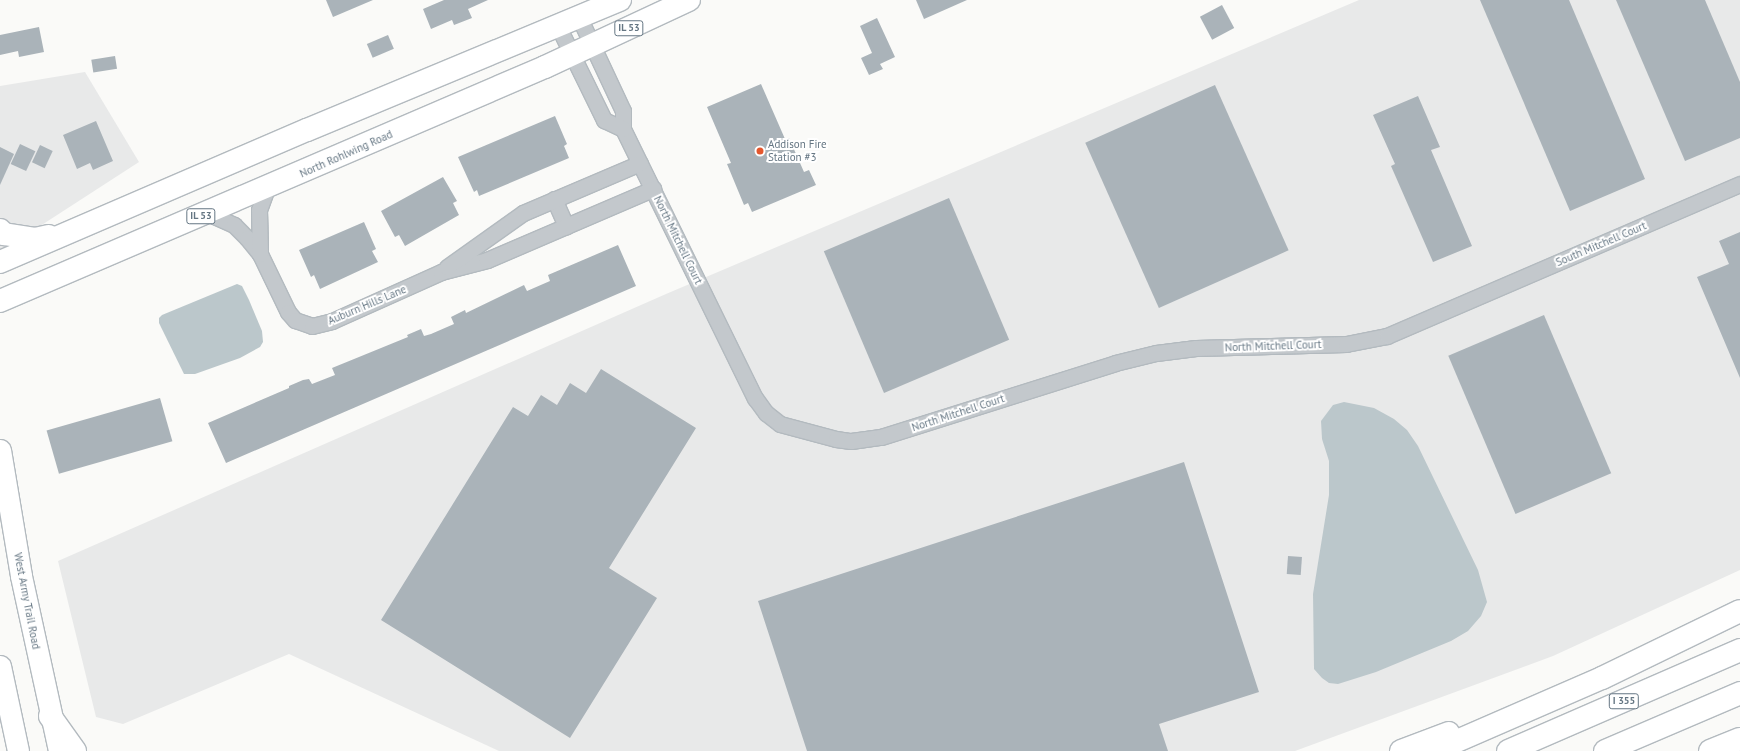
<!DOCTYPE html>
<html>
<head>
<meta charset="utf-8">
<style>
	body { margin:0 }
	#map { position:relative; width:1740px; height:751px; overflow:hidden; background:#fafaf8; font-family:"PT Sans",sans-serif }
	div>[style] { position:absolute }
	.built>* { inset:0; background:#e8e9e9 }
	.water>* { inset:0; background:#bbc7cb }
	.building>* { inset:0; background:#aab3b9; transform-origin:0 0 }
	.roads { filter:drop-shadow(1px 0 #b3babf) drop-shadow(-1px 0 #b3babf) drop-shadow(0 1px #b3babf) drop-shadow(0 -1px #b3babf) }
	.street>* { height:15px; margin:-7.5px; padding:0 7.5px; transform-origin:7.5px; border-radius:7.5px; background:#c3c8cc }
	.secondary>* { height:21px; margin:-10.5px; padding:0 10.5px; transform-origin:10.5px; border-radius:10.5px; background:#fff }
	.primary>* { height:22px; margin:-11px; padding:0 11px; transform-origin:11px; border-radius:11px; background:#fff }
	.highway>* { height:22px; margin:-11px; padding:0 11px; transform-origin:11px; border-radius:11px; background:#fff }
	.dots>* { width:11px; height:11px; translate:-50% -50%; box-sizing:border-box; border:2px solid #fff; border-radius:50% }
	span { translate:-50% -50%; white-space:nowrap; text-align:center; line-height:1.15; -webkit-text-stroke:4px #fff; paint-order:stroke }
	.shield-label span { padding:1px 3px; background:#fff; border:1px solid; border-radius:3px; -webkit-text-stroke-width:0 }
	.shield-label { font-size:10px; color:#657683; font-weight:700 }
	.poi-label { font-size:11px; color:#657683 }
	.left { translate:0 -50%; text-align:left }
	.street-label { font-size:11px; color:#657683 }
</style>
</head>
<body>
<div id="map">
	<div class="built">
		<i style="clip-path:polygon(1359px 0,1740px 0,1740px 570px,1553px 656px,1295px 751px,499px 751px,289px 654px,123px 724px,96px 717px,58px 561px,666px 294px)"></i>
		<i style="clip-path:polygon(85px 72px,139px 162px,0 252px,0 86px)"></i>
	</div>
	<div class="water">
		<i style="clip-path:polygon(237px 284px,242px 286px,249px 300px,262px 331px,263px 342px,260px 347px,240px 358px,195px 374px,184px 374px,159px 323px,159px 318px,162px 315px)"></i>
		<i style="clip-path:polygon(1344px 402px,1374px 408px,1394px 419px,1407px 430px,1418px 446px,1478px 570px,1487px 602px,1481px 616px,1468px 631px,1451px 641px,1376px 672px,1338px 684px,1329px 683px,1322px 678px,1314px 669px,1313px 594px,1329px 495px,1329px 461px,1322px 439px,1321px 421px,1333px 405px)"></i>
	</div>
	<div class="building">
		<i style="clip-path:polygon(326px 0,373px 0,333px 17px)"></i>
		<i style="clip-path:polygon(444px 0,488px 0,468px 9px,472px 18px,454px 25px,452px 20px,431px 29px,423px 9px)"></i>
		<i style="clip-path:polygon(916px 0,967px 0,924px 19px)"></i>
		<i style="clip-path:polygon(1480px 0,1569px 0,1645px 179px,1570px 211px)"></i>
		<i style="clip-path:polygon(1616px 0,1705px 0,1740px 82px,1740px 138px,1685px 161px)"></i>
		<i style="left:1222px;top:5px;width:26px;height:25px;rotate:62deg"></i>
		<i style="clip-path:polygon(877px 18px,895px 57px,880px 64px,883px 69px,869px 75px,861px 58px,872px 53px,860px 26px)"></i>
		<i style="clip-path:polygon(39px 27px,44px 52px,19px 57px,18px 51px,0 55px,0 35px)"></i>
		<i style="left:388px;top:35px;width:15px;height:23px;rotate:67deg"></i>
		<i style="left:115px;top:56px;width:13px;height:24px;rotate:81deg"></i>
		<i style="clip-path:polygon(761px 84px,785px 139px,789px 138px,804px 172px,809px 170px,816px 185px,752px 212px,748px 203px,744px 205px,727px 164px,731px 163px,707px 107px)"></i>
		<i style="left:1215px;top:85px;width:181px;height:142px;rotate:66deg"></i>
		<i style="clip-path:polygon(1418px 96px,1440px 147px,1431px 150px,1472px 246px,1433px 262px,1391px 166px,1395px 164px,1373px 115px)"></i>
		<i style="clip-path:polygon(555px 116px,567px 144px,564px 146px,569px 158px,479px 196px,477px 190px,474px 192px,458px 157px)"></i>
		<i style="clip-path:polygon(96px 121px,113px 161px,93px 170px,90px 163px,77px 169px,63px 135px)"></i>
		<i style="left:20px;top:144px;width:17px;height:22px;rotate:25deg"></i>
		<i style="left:40px;top:145px;width:14px;height:19px;rotate:25deg"></i>
		<i style="clip-path:polygon(0 147px,14px 154px,0 185px)"></i>
		<i style="clip-path:polygon(443px 177px,457px 201px,453px 203px,459px 215px,405px 246px,399px 235px,395px 237px,381px 211px)"></i>
		<i style="left:949px;top:198px;width:154px;height:136px;rotate:67deg"></i>
		<i style="clip-path:polygon(364px 222px,376px 249px,372px 251px,378px 262px,320px 289px,314px 275px,311px 277px,299px 250px)"></i>
		<i style="clip-path:polygon(1740px 232px,1740px 378px,1697px 277px,1729px 264px,1719px 241px)"></i>
		<i style="clip-path:polygon(618px 245px,636px 286px,226px 463px,208px 423px,289px 388px,289px 386px,303px 380px,309px 379px,312px 384px,335px 375px,332px 368px,408px 337px,407px 335px,421px 329px,424px 336px,431px 334px,454px 324px,451px 317px,465px 310px,466px 313px,524px 285px,527px 291px,550px 281px,548px 275px)"></i>
		<i style="left:1544px;top:315px;width:172px;height:104px;rotate:67deg"></i>
		<i style="clip-path:polygon(601px 369px,696px 428px,609px 568px,657px 598px,570px 738px,381px 620px,513px 407px,528px 416px,541px 395px,557px 405px,570px 383px,586px 393px)"></i>
		<i style="left:160px;top:398px;width:45px;height:118px;rotate:74deg"></i>
		<i style="clip-path:polygon(1184px 462px,1259px 692px,1159px 724px,1168px 751px,807px 751px,758px 601px)"></i>
		<i style="left:1288px;top:556px;width:14px;height:18px;rotate:4deg"></i>
	</div>
	<div class="roads">
		<div class="street">
			<i style="left:579px;top:17px;width:104px;rotate:64.9deg"></i>
			<i style="left:623px;top:111px;width:18px;rotate:90deg"></i>
			<i style="left:623px;top:129px;width:300px;rotate:63.9deg"></i>
			<i style="left:755px;top:398px;width:19px;rotate:54deg"></i>
			<i style="left:766px;top:413px;width:18px;rotate:38deg"></i>
			<i style="left:780px;top:424px;width:58px;rotate:15deg"></i>
			<i style="left:836px;top:439px;width:15px;rotate:8deg"></i>
			<i style="left:851px;top:441px;width:30px;rotate:-8deg"></i>
			<i style="left:881px;top:437px;width:245px;rotate:-17.5deg"></i>
			<i style="left:1115px;top:363px;width:42px;rotate:-13.7deg"></i>
			<i style="left:1156px;top:353px;width:40px;rotate:-7.1deg"></i>
			<i style="left:1196px;top:348px;width:150px;rotate:-1.5deg"></i>
			<i style="left:1346px;top:344px;width:42px;rotate:-11deg"></i>
			<i style="left:1387px;top:336px;width:384px;rotate:-23.3deg"></i>
			<i style="left:558px;top:26px;width:105px;rotate:63.9deg"></i>
			<i style="left:604px;top:120px;width:21px;rotate:25deg"></i>
			<i style="left:554px;top:199px;width:30px;rotate:66deg"></i>
			<i style="left:207px;top:213px;width:30px;rotate:24deg"></i>
			<i style="left:234px;top:225px;width:18px;rotate:45deg"></i>
			<i style="left:247px;top:238px;width:21px;rotate:51deg"></i>
			<i style="left:260px;top:254px;width:64px;rotate:64.2deg"></i>
			<i style="left:288px;top:312px;width:11px;rotate:49deg"></i>
			<i style="left:295px;top:320px;width:18px;rotate:19deg"></i>
			<i style="left:312px;top:326px;width:21px;rotate:-14deg"></i>
			<i style="left:332px;top:321px;width:120px;rotate:-24.2deg"></i>
			<i style="left:441px;top:272px;width:48px;rotate:-14.6deg"></i>
			<i style="left:487px;top:260px;width:181px;rotate:-23.2deg"></i>
			<i style="left:260px;top:254px;width:44px;rotate:-91.3deg"></i>
			<i style="left:259px;top:210px;width:23px;rotate:-70deg"></i>
			<i style="left:447px;top:267px;width:93px;rotate:-35.4deg"></i>
			<i style="left:523px;top:213px;width:127px;rotate:-23.1deg"></i>
		</div>
		<div class="secondary">
			<i style="left:0;top:450px;width:128px;rotate:80.5deg"></i>
			<i style="left:21px;top:576px;width:179px;rotate:77.7deg"></i>
			<i style="left:0;top:666px;width:87px;rotate:78deg"></i>
		</div>
		<div class="primary">
			<i style="left:0;top:230px;width:6px;rotate:45deg"></i>
			<i style="left:4px;top:234px;width:31px;rotate:9deg"></i>
			<i style="left:35px;top:239px;width:14px;rotate:-12deg"></i>
			<i style="left:0;top:262px;width:334px;rotate:-23.3deg"></i>
			<i style="left:307px;top:130px;width:339px;rotate:-22.6deg"></i>
			<i style="left:0;top:301px;width:593px;rotate:-23.24deg"></i>
			<i style="left:545px;top:67px;width:159px;rotate:-25deg"></i>
		</div>
		<div class="highway">
			<i style="left:50px;top:716px;width:43px;rotate:54.5deg"></i>
			<i style="left:1401px;top:751px;width:51px;rotate:-20.6deg"></i>
			<i style="left:1434px;top:751px;width:183px;rotate:-23.5deg"></i>
			<i style="left:1602px;top:678px;width:153px;rotate:-25.9deg"></i>
			<i style="left:1508px;top:751px;width:253px;rotate:-23.5deg"></i>
			<i style="left:1605px;top:751px;width:147px;rotate:-23.2deg"></i>
			<i style="left:1710px;top:751px;width:32px;rotate:-22deg"></i>
		</div>
	</div>
	<div class="dots">
		<i style="left:760px;top:151px;background:#e4572e"></i>
	</div>
	<div class="shield-label">
		<span style="left:629px;top:28px">IL 53</span>
		<span style="left:201px;top:216px">IL 53</span>
		<span style="left:1624px;top:701px">I 355</span>
	</div>
	<div class="poi-label">
		<span class="left" style="left:768px;top:151px">Addison Fire<br>Station #3</span>
	</div>
	<div class="street-label">
		<span style="left:346px;top:154px;rotate:-24deg">North Rohlwing Road</span>
		<span style="left:678px;top:240px;rotate:64deg">North Mitchell Court</span>
		<span style="left:1601px;top:244px;rotate:-23deg">South Mitchell Court</span>
		<span style="left:367px;top:305px;rotate:-23deg">Auburn Hills Lane</span>
		<span style="left:1273px;top:346px;rotate:-2deg">North Mitchell Court</span>
		<span style="left:958px;top:413px;rotate:-18deg">North Mitchell Court</span>
		<span style="left:27px;top:601px;rotate:79deg">West Army Trail Road</span>
	</div>
</div>
</body>
</html>
